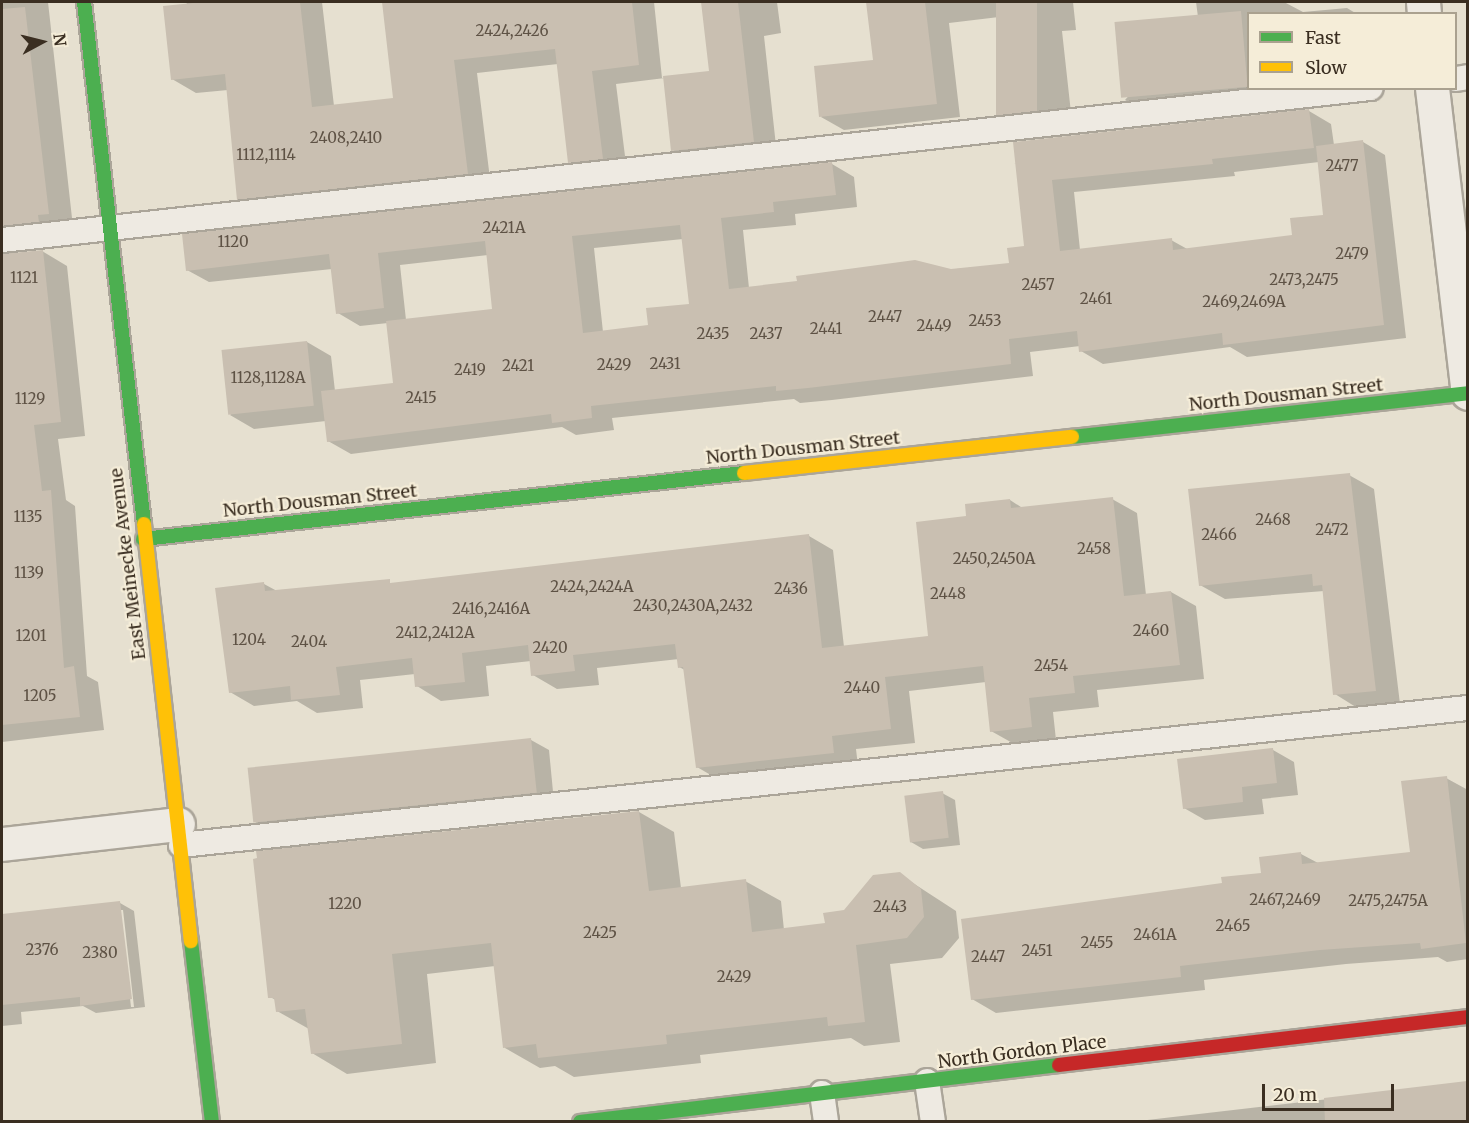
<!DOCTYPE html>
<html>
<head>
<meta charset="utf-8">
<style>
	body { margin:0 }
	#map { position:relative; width:1469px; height:1123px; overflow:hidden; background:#e6e0d0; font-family:Merriweather,serif }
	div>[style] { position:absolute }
	.shadow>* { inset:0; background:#0003 }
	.building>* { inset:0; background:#c9bfb1; transform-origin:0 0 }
	.roads { filter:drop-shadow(2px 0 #aba599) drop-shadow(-2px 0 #aba599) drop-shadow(0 2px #aba599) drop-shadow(0 -2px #aba599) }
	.lane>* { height:24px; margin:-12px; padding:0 12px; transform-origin:12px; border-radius:12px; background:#eeeae2 }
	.street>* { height:33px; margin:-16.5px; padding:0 16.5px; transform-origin:16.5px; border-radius:16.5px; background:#eeeae2 }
	.fast>* { height:14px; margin:-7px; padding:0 7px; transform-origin:7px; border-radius:7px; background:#4caf50 }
	.slow>* { height:14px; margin:-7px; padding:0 7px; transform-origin:7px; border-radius:7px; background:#ffc107 }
	.jam>* { height:14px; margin:-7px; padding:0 7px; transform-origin:7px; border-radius:7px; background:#c62828 }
	span { translate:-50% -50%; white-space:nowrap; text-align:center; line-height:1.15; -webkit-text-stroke:4.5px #f5edd8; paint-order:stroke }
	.number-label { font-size:15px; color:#5e5245 }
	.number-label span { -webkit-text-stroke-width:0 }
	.street-label { font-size:18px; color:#3a2e21 }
	.frame { position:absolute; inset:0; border:3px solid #3a2e21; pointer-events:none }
	.legend { position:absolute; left:1247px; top:12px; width:210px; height:78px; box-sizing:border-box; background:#f5edd8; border:2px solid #aaa18f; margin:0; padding:8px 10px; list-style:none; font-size:18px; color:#3a2e21 }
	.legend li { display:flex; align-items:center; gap:12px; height:30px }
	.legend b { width:30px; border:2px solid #aaa18f }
	.north { position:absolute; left:12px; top:12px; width:60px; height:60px; -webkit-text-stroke:4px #f5edd8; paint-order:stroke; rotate:83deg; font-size:16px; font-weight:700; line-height:24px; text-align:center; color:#3a2e21 }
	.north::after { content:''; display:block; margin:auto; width:21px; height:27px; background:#3a2e21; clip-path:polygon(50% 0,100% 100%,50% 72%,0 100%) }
	.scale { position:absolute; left:1262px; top:1084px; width:132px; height:27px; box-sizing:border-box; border:3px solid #3a2e21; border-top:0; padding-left:8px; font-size:18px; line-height:21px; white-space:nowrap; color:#3a2e21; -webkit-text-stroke:4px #f5edd8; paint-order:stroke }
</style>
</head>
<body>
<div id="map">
	<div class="shadow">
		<i style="clip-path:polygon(2px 2px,48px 2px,73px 227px,19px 242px,13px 254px,42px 251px,67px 266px,85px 436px,58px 439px,66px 500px,75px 506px,87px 676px,98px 682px,104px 730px,2px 742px)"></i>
		<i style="clip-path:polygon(187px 2px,322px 2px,334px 106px,395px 99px,383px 2px,654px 2px,662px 78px,711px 72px,703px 2px,777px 2px,781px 33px,764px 36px,777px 155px,696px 164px,673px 150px,665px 78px,616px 84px,627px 172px,594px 176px,570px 162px,558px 64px,477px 73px,491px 187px,262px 213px,238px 199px,228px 90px,196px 93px,172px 79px)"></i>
		<i style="clip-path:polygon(867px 2px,1073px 2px,1076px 30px,1062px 31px,1072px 122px,1035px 127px,1011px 113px,999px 17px,949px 23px,960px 117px,844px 130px,821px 117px,874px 61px)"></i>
		<i style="clip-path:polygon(1196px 2px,1284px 2px,1303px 12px,1347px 8px,1357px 14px,1248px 14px,1248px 88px,1328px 88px,1149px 114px,1125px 100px,1198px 17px)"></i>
		<i style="clip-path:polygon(evenodd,1309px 111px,1331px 124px,1334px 145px,1363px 142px,1385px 155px,1406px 338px,1247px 357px,1230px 347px,1103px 364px,1081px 351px,1080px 346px,1030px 352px,1033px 376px,832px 400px,800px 403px,794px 399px,612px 418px,614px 430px,576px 435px,562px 427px,351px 454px,328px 441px,326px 421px,254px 429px,230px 415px,307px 342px,331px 356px,335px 391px,395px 384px,388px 323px,360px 326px,338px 313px,332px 269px,209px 282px,187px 270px,832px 164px,854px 177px,857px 207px,795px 214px,796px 225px,743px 230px,749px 288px,1011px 264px,1026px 248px,1015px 143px,1309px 111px,1319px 162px,1325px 216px,1294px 237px,1189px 250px,1171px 240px,1080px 250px,1074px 192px,1235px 176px,1234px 172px,1319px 162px,1309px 111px,683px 239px,691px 305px,650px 327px,603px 332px,594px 248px,683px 239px,1309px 111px,488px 255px,494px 311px,406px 320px,400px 265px,488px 255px)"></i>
		<i style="clip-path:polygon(1349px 475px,1374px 489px,1400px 704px,1359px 709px,1335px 694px,1324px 591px,1225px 599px,1200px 585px)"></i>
		<i style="clip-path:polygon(1112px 499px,1137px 513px,1146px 595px,1171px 592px,1196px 606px,1204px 679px,1097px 690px,1099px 707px,1053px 712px,1056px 740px,1016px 745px,991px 731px,986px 682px,909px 691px,915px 743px,856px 749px,858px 766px,721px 781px,697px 767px,685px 670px,679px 667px,679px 659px,597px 668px,599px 685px,557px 689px,533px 675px,531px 661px,486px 666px,489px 696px,441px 701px,417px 686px,415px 674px,360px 680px,363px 708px,317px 713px,297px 701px,254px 706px,230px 692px,264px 584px,277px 591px,394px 584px,809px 536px,833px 550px,844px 647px,930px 637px,968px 518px,1010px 500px,1024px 509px)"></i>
		<i style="clip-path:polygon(531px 740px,549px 750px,554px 802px,273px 832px,255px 822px)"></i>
		<i style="clip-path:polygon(1273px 750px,1294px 762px,1298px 795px,1262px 799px,1264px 814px,1205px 820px,1184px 808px)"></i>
		<i style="clip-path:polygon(1446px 778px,1468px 790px,1468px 959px,1447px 962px,1438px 957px,1346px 964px,1204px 980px,1205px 990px,996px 1013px,972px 999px,1224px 885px,1262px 875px,1301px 854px,1318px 863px,1411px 853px)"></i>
		<i style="clip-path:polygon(942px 793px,955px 800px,960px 845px,923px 849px,911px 842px)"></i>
		<i style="clip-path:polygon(639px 812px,674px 832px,681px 888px,745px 881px,781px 901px,784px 930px,826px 925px,899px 874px,956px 911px,959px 938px,942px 958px,890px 964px,900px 1042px,864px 1046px,851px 1038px,700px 1055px,701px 1063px,574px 1077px,555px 1066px,540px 1068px,505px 1048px,495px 966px,427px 974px,436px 1063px,347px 1074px,312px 1053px,309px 1029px,277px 1011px,276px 1000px,270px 997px)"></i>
		<i style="clip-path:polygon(evenodd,120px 903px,134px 911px,145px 1007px,96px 1013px,83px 1006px,21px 1012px,22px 1024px,2px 1026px,2px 916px,120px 903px,120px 910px,123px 910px,134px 1007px,131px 1007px,120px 910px)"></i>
		<i style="clip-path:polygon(1468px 1083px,1468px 1122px,1130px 1122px)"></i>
	</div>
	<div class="building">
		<i style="clip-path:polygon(203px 2px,300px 2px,312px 107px,393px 98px,382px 2px,632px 2px,639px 65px,592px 71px,603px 159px,568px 163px,555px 49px,454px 60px,468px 174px,237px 200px,225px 74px,171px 80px,163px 6px)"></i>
		<i style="clip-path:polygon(701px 2px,738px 2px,754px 142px,671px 151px,663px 76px,709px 71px)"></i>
		<i style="clip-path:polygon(866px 2px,925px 2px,937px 104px,819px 117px,814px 66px,873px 60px)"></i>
		<i style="left:996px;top:2px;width:41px;height:113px"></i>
		<i style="clip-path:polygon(25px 7px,49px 214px,38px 215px,39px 222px,2px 226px,2px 9px)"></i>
		<i style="left:1241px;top:11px;width:76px;height:127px;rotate:85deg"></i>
		<i style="clip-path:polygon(evenodd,1309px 109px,1314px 148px,1212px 159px,1213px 164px,1052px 180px,1060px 251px,1172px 238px,1173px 250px,1292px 235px,1290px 218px,1323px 215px,1316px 146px,1363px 140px,1384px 325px,1223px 345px,1222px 333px,1079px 352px,1077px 331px,1009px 339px,1011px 364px,808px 388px,776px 391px,776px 386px,591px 406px,592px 418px,552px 423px,551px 414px,327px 442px,321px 391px,393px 383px,386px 321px,492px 309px,485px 241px,378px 253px,384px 308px,336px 314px,329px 254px,186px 271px,182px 234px,832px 162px,836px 195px,773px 202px,774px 212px,721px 218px,729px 289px,797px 281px,796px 276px,915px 260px,951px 269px,1009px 263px,1007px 248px,1024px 246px,1013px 142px,1309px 109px,680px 225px,689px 304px,646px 308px,648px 325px,583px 333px,572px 236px,680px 225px)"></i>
		<i style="clip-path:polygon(43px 250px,61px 422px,34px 425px,42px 491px,51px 490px,64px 668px,74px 666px,80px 717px,2px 725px,2px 254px)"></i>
		<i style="left:307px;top:341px;width:65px;height:86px;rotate:84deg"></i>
		<i style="clip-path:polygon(1350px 473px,1376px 691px,1333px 695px,1322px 585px,1313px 586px,1312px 574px,1199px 586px,1188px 489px)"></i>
		<i style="clip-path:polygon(1113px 497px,1124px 596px,1171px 591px,1180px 665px,1073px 676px,1075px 693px,1029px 698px,1032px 727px,990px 732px,983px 666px,885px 677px,891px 729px,832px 736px,834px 753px,696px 768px,683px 667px,678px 668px,675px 644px,573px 655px,575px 671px,531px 676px,528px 645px,462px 653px,465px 682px,415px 687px,412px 658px,336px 667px,340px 695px,291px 700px,290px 686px,229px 693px,215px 588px,264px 582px,265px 591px,390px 579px,390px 583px,809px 534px,822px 648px,928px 636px,916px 522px,966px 516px,965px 504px,1010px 499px,1011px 508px)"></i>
		<i style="left:531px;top:738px;width:55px;height:285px;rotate:84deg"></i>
		<i style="clip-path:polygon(1273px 748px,1277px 783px,1242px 787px,1243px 802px,1183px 809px,1177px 759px)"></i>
		<i style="clip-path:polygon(1447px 776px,1466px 943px,1421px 949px,1420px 943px,1320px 950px,1180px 966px,1181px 977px,971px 1000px,961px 919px,1222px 883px,1221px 877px,1261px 873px,1259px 857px,1301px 852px,1302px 864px,1410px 852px,1401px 781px)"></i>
		<i style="left:943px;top:791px;width:47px;height:39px;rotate:83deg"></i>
		<i style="clip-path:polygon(639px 811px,649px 891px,746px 879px,752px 932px,825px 923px,823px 913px,844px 910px,873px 875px,900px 872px,921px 889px,924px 917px,907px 938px,856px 945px,865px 1022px,828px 1026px,827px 1017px,666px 1035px,667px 1044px,538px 1058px,536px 1044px,503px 1048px,491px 943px,392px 954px,402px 1044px,311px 1054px,305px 1009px,276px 1012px,274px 998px,268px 998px,253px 859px,257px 858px,256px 851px)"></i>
		<i style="clip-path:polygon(120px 901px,132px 999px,80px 1006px,80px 997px,2px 1005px,2px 914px)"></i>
		<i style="clip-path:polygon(1467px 1081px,1467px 1122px,1325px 1122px,1324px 1098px)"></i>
	</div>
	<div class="roads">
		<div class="lane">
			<i style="left:1456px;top:79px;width:12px;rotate:-9deg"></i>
			<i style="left:2px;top:240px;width:1377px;rotate:-6.34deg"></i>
			<i style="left:181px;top:845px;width:1294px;rotate:-6.08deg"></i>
			<i style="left:927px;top:1081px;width:41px;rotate:81.7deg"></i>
			<i style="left:822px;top:1093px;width:29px;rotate:82deg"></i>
		</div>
		<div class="street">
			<i style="left:1423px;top:2px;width:12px;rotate:85deg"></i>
			<i style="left:1432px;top:88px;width:307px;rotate:83.3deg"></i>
			<i style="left:2px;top:844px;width:177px;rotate:-6.5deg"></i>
		</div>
		<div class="fast">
			<i style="left:84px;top:2px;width:525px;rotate:83.44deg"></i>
			<i style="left:1072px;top:437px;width:398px;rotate:-6.3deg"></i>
			<i style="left:143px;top:539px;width:605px;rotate:-6.27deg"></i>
			<i style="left:191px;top:941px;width:182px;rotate:83.4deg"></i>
			<i style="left:580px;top:1122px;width:482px;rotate:-6.8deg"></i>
		</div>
		<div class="slow">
			<i style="left:744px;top:473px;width:330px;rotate:-6.3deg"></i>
			<i style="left:144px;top:524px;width:420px;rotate:83.6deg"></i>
		</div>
		<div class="jam">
			<i style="left:1059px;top:1065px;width:412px;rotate:-6.7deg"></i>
		</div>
	</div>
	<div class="number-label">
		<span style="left:512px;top:31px">2424,2426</span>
		<span style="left:346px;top:138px">2408,2410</span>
		<span style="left:266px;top:155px">1112,1114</span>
		<span style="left:1342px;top:166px">2477</span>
		<span style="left:504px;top:228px">2421A</span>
		<span style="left:233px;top:242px">1120</span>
		<span style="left:1352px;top:254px">2479</span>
		<span style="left:24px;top:278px">1121</span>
		<span style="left:1304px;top:280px">2473,2475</span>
		<span style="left:1038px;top:285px">2457</span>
		<span style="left:1096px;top:299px">2461</span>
		<span style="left:1244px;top:302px">2469,2469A</span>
		<span style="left:885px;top:317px">2447</span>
		<span style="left:985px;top:321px">2453</span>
		<span style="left:934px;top:326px">2449</span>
		<span style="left:826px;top:329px">2441</span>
		<span style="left:713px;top:334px">2435</span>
		<span style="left:766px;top:334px">2437</span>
		<span style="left:665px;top:364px">2431</span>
		<span style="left:614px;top:365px">2429</span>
		<span style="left:518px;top:366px">2421</span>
		<span style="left:470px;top:370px">2419</span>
		<span style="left:268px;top:378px">1128,1128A</span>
		<span style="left:421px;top:398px">2415</span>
		<span style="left:30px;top:399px">1129</span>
		<span style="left:28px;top:517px">1135</span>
		<span style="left:1273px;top:520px">2468</span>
		<span style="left:1332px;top:530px">2472</span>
		<span style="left:1219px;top:535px">2466</span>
		<span style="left:1094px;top:549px">2458</span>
		<span style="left:994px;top:559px">2450,2450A</span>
		<span style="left:29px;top:573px">1139</span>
		<span style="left:592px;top:587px">2424,2424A</span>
		<span style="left:791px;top:589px">2436</span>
		<span style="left:948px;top:594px">2448</span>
		<span style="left:693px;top:606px">2430,2430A,2432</span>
		<span style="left:491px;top:609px">2416,2416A</span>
		<span style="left:1151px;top:631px">2460</span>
		<span style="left:435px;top:633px">2412,2412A</span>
		<span style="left:31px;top:636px">1201</span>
		<span style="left:249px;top:640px">1204</span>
		<span style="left:309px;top:642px">2404</span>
		<span style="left:550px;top:648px">2420</span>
		<span style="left:1051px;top:666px">2454</span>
		<span style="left:862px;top:688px">2440</span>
		<span style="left:40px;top:696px">1205</span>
		<span style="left:1285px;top:900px">2467,2469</span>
		<span style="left:1388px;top:901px">2475,2475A</span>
		<span style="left:345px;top:904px">1220</span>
		<span style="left:890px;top:907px">2443</span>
		<span style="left:1233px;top:926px">2465</span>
		<span style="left:600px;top:933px">2425</span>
		<span style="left:1155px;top:935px">2461A</span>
		<span style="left:1097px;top:943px">2455</span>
		<span style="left:42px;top:950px">2376</span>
		<span style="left:1037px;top:951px">2451</span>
		<span style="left:100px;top:953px">2380</span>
		<span style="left:988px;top:957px">2447</span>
		<span style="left:734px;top:977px">2429</span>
	</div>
	<div class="street-label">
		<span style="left:1286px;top:395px;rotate:-6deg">North Dousman Street</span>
		<span style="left:803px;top:448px;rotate:-6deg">North Dousman Street</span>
		<span style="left:320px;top:501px;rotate:-6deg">North Dousman Street</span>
		<span style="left:128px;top:564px;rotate:-97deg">East Meinecke Avenue</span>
		<span style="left:1022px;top:1052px;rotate:-7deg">North Gordon Place</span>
	</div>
	<div class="frame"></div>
	<ul class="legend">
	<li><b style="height:8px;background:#4caf50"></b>Fast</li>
	<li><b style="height:8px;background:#ffc107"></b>Slow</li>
	</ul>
	<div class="north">N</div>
	<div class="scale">20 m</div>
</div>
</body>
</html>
